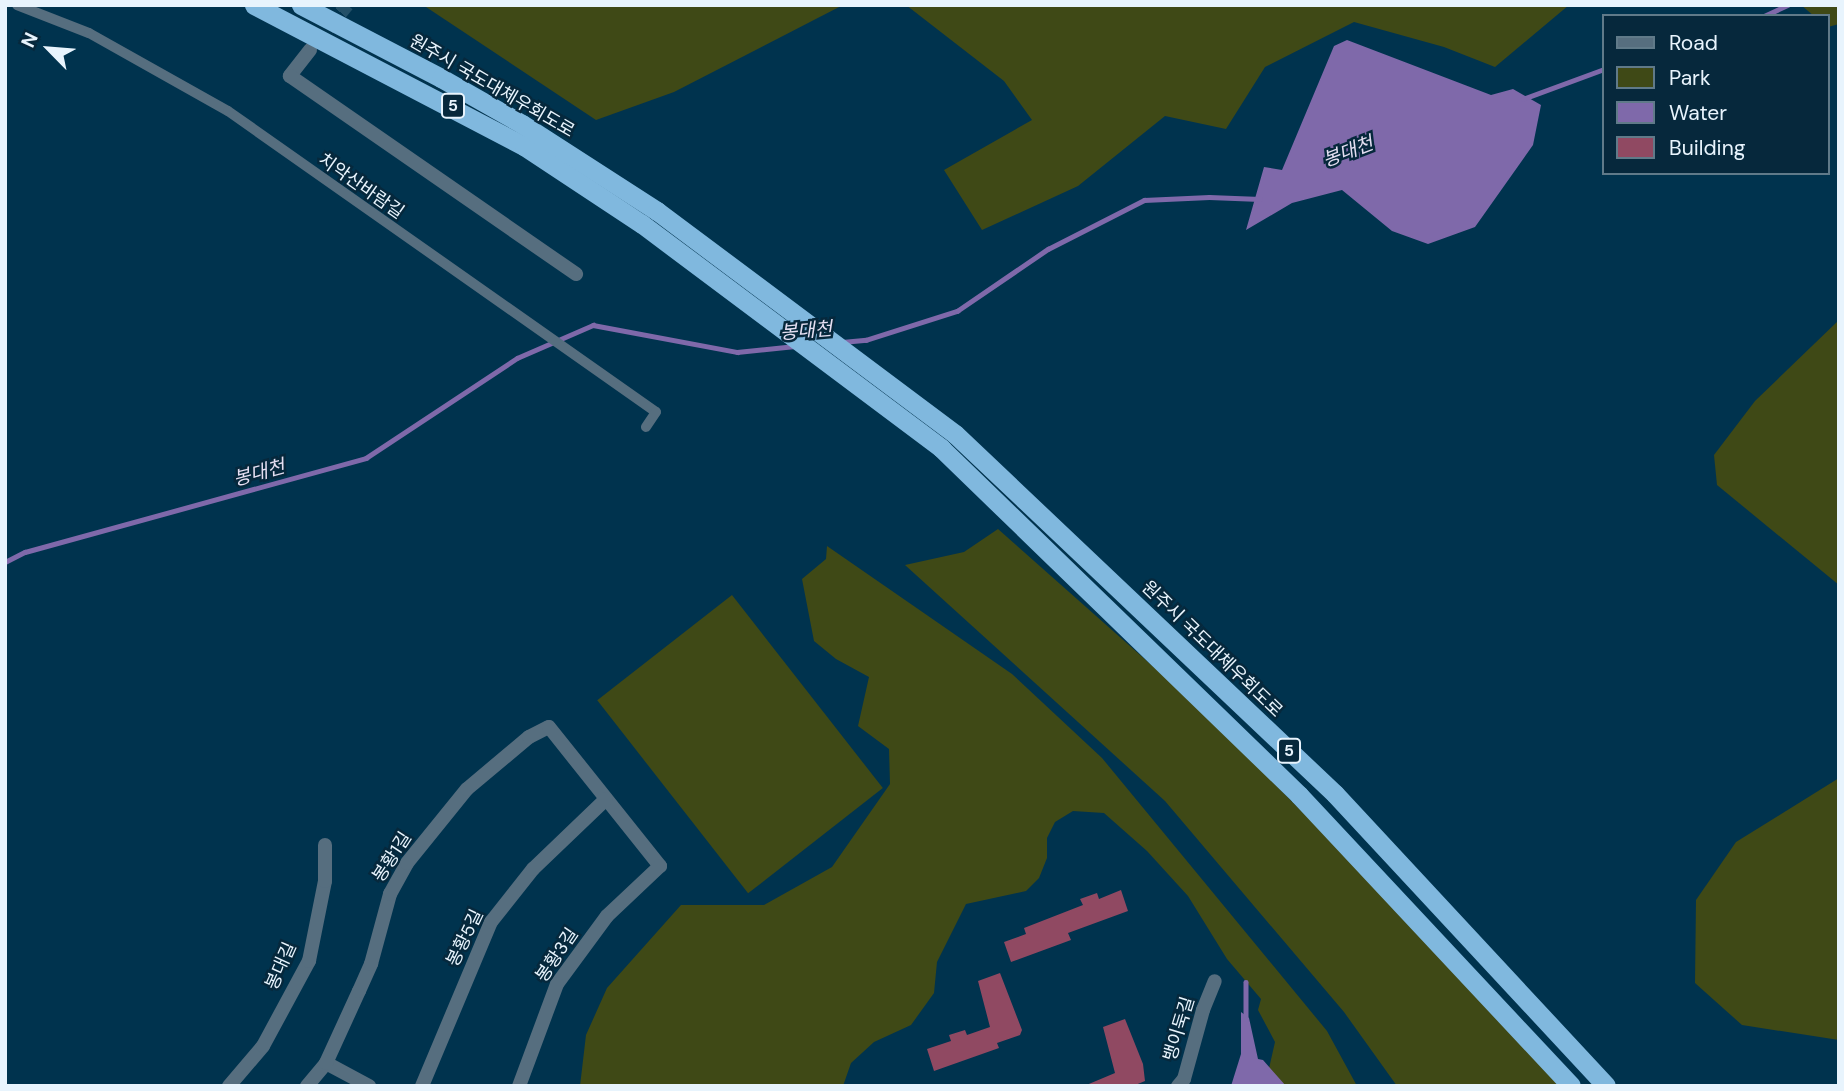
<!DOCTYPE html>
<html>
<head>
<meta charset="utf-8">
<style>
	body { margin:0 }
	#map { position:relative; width:1844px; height:1091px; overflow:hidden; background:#00334e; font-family:"DM Sans","Noto Sans KR",sans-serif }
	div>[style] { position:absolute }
	.green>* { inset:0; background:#3f4916; transform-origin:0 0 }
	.water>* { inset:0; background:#7f69aa }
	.stream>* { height:4.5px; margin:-2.25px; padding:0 2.25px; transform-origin:2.25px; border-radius:2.25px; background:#7f69aa }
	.building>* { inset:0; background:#904962 }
	.minor-tunnel>* { height:14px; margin-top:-7px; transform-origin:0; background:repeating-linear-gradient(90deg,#235068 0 14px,transparent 0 21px) }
	.pedestrian>* { height:10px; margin:-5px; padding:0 5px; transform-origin:5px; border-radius:5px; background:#566e7f }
	.minor>* { height:14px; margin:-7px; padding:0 7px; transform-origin:7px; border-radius:7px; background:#566e7f }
	.trunk>* { height:19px; margin:-9.5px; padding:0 9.5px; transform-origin:9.5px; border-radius:9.5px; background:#80b8de }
	span { translate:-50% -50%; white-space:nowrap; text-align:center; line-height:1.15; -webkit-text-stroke:5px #06283c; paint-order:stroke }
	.shield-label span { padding:2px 5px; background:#06283c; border:2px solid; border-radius:5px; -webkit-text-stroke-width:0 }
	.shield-label { font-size:16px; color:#e8f4fd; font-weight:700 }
	.street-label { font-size:18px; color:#e8f4fd }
	.water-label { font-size:19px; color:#e5dff2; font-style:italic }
	.frame { position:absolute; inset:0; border:7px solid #e8f4fd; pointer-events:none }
	.legend { position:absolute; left:1602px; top:14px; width:228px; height:161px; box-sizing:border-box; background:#06283c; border:2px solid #607a89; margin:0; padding:9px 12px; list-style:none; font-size:21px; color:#e8f4fd }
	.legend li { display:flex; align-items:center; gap:14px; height:35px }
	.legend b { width:35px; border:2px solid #607a89 }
	.north { position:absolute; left:14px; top:14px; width:70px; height:70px; -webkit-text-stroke:5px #06283c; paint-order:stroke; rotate:295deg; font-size:19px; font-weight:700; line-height:28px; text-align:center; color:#e8f4fd }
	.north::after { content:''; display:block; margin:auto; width:24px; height:32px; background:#e8f4fd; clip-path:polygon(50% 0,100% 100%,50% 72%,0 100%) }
</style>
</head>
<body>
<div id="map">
	<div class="green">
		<i style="clip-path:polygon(423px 5px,843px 5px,674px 92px,596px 120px)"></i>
		<i style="clip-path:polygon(906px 5px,1569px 5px,1495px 67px,1444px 47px,1354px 22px,1265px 67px,1226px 129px,1165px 116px,1078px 186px,982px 230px,944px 170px,1032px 120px,1004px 81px)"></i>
		<i style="clip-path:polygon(1801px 5px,1839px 5px,1839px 24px,1828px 27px,1828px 16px,1814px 16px)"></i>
		<i style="clip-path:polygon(1839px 320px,1839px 585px,1717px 485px,1714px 455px,1755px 401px)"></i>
		<i style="clip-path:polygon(998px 529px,1192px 701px,1351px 861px,1560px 1086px,1397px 1086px,1344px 1012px,1165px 801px,905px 565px,964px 552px)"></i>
		<i style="clip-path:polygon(827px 546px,1012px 674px,1102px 758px,1327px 1031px,1357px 1086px,1265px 1086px,1275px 1042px,1258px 1010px,1261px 999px,1227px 959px,1188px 896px,1147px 851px,1104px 813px,1073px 811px,1055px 822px,1047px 838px,1047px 858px,1039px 878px,1026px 891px,966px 904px,937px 962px,934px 993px,911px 1025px,874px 1042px,851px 1063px,843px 1086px,580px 1086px,586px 1035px,607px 988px,681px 905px,764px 905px,832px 867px,890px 784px,889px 749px,858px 726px,869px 677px,836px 659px,814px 641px,802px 579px,826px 559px)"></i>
		<i style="left:732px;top:595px;width:245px;height:171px;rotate:52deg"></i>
		<i style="clip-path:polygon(1839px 778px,1839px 1040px,1742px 1025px,1695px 983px,1696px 900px,1736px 842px)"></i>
	</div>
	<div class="water">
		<i style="clip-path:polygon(1347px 40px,1491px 95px,1513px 89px,1541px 105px,1533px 145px,1475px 227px,1428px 244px,1392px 231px,1342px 190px,1292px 203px,1246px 230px,1264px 167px,1282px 170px,1334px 46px)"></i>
		<i style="clip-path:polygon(1241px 1012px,1249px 1018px,1258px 1059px,1263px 1060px,1286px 1086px,1231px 1086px,1241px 1054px)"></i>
	</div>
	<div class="stream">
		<i style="left:1764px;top:16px;width:26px;rotate:-25deg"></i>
		<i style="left:1523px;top:99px;width:86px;rotate:-20.3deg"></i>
		<i style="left:842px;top:342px;width:24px;rotate:-5deg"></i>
		<i style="left:866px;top:340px;width:96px;rotate:-17.7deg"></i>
		<i style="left:957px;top:311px;width:110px;rotate:-34.3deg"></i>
		<i style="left:1048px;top:249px;width:108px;rotate:-27deg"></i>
		<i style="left:1144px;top:200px;width:65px;rotate:-2.6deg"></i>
		<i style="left:1209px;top:197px;width:51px;rotate:2.2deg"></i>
		<i style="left:5px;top:562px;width:22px;rotate:-27deg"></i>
		<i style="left:25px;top:552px;width:354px;rotate:-15.4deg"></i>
		<i style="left:366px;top:458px;width:181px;rotate:-33.5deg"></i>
		<i style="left:517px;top:358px;width:83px;rotate:-23.5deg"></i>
		<i style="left:593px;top:325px;width:147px;rotate:10.6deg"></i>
		<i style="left:737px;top:352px;width:58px;rotate:-5.9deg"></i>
		<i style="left:1246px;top:982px;width:37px;rotate:90deg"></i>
	</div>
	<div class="building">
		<i style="clip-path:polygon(1121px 890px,1128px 911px,1068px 933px,1071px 940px,1011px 962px,1004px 942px,1026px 934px,1024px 928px,1083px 905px,1080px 899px,1097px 893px,1099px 899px)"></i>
		<i style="clip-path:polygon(1000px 973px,1022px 1030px,1020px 1035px,997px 1043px,999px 1048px,934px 1071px,927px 1049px,951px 1041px,949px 1035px,965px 1030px,967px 1035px,990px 1027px,978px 981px)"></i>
		<i style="clip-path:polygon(1125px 1019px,1143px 1064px,1145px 1081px,1133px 1086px,1084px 1086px,1115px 1073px,1103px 1027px)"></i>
	</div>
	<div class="minor-tunnel">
		<i style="left:314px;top:45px;width:52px;rotate:-50.5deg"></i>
	</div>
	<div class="pedestrian">
		<i style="left:17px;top:5px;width:77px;rotate:21.3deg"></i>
		<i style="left:89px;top:33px;width:159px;rotate:29.3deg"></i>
		<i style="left:228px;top:111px;width:523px;rotate:35.12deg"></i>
		<i style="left:656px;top:412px;width:18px;rotate:124deg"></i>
	</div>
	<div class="minor">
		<i style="left:310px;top:50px;width:33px;rotate:128deg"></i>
		<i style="left:290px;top:76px;width:348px;rotate:34.7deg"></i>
		<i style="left:326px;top:1063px;width:49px;rotate:28.1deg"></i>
		<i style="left:229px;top:1086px;width:52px;rotate:-49.6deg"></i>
		<i style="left:263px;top:1046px;width:97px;rotate:-61.6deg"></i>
		<i style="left:309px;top:961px;width:82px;rotate:-78.7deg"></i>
		<i style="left:325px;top:881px;width:36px;rotate:-90deg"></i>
		<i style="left:307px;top:1086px;width:30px;rotate:-50deg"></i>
		<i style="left:326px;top:1063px;width:79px;rotate:-65.4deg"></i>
		<i style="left:359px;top:991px;width:30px;rotate:-66deg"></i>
		<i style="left:371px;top:964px;width:73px;rotate:-74.8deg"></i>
		<i style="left:390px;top:894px;width:35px;rotate:-61deg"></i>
		<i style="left:407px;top:863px;width:95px;rotate:-51deg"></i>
		<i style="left:467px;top:789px;width:81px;rotate:-40deg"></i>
		<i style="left:529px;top:737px;width:22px;rotate:-27deg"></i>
		<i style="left:549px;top:727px;width:178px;rotate:51.4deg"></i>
		<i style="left:660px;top:866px;width:73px;rotate:136.7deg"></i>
		<i style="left:607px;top:916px;width:84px;rotate:126.3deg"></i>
		<i style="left:557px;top:984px;width:109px;rotate:110.4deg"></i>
		<i style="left:422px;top:1086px;width:178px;rotate:-67.2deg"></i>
		<i style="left:491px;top:922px;width:68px;rotate:-51.6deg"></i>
		<i style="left:533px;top:869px;width:101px;rotate:-43.8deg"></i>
		<i style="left:1178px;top:1086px;width:9px;rotate:-49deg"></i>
		<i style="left:1184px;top:1079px;width:72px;rotate:-74.6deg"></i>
		<i style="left:1203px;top:1010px;width:31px;rotate:-68deg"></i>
	</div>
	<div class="trunk">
		<i style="left:254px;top:5px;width:305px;rotate:27.6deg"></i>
		<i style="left:524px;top:146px;width:141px;rotate:33.5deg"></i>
		<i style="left:642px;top:224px;width:374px;rotate:36.8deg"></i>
		<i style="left:941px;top:448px;width:499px;rotate:44.1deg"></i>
		<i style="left:1299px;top:795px;width:398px;rotate:46.9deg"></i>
		<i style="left:301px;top:5px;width:158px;rotate:27.5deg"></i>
		<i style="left:441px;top:78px;width:93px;rotate:29.6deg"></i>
		<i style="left:522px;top:124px;width:161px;rotate:32.8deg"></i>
		<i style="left:657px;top:211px;width:372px;rotate:36.8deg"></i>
		<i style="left:955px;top:434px;width:523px;rotate:43.45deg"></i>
		<i style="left:1335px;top:794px;width:398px;rotate:47.1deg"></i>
	</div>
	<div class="shield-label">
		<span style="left:453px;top:106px">5</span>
		<span style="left:1289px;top:751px">5</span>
	</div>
	<div class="street-label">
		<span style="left:492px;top:86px;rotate:30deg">원주시 국도대체우회도로</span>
		<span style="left:361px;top:186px;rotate:35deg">치악산바람길</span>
		<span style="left:1212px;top:649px;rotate:44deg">원주시 국도대체우회도로</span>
		<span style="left:392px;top:857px;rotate:-57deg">봉황1길</span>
		<span style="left:465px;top:938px;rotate:-64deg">봉황5길</span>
		<span style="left:557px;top:955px;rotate:-56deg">봉황3길</span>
		<span style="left:281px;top:966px;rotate:-66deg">봉대길</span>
		<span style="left:1179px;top:1029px;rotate:-73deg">뱅이둑길</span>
	</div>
	<div class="water-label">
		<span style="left:1348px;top:152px;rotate:-21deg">봉대천</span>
		<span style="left:806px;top:331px;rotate:-5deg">봉대천</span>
		<span style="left:259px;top:473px;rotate:-15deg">봉대천</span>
	</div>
	<div class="frame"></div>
	<ul class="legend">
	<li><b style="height:9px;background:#566e7f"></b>Road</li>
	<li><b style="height:19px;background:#3f4916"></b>Park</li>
	<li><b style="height:19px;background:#7f69aa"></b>Water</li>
	<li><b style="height:19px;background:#904962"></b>Building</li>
	</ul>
	<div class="north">N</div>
</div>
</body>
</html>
